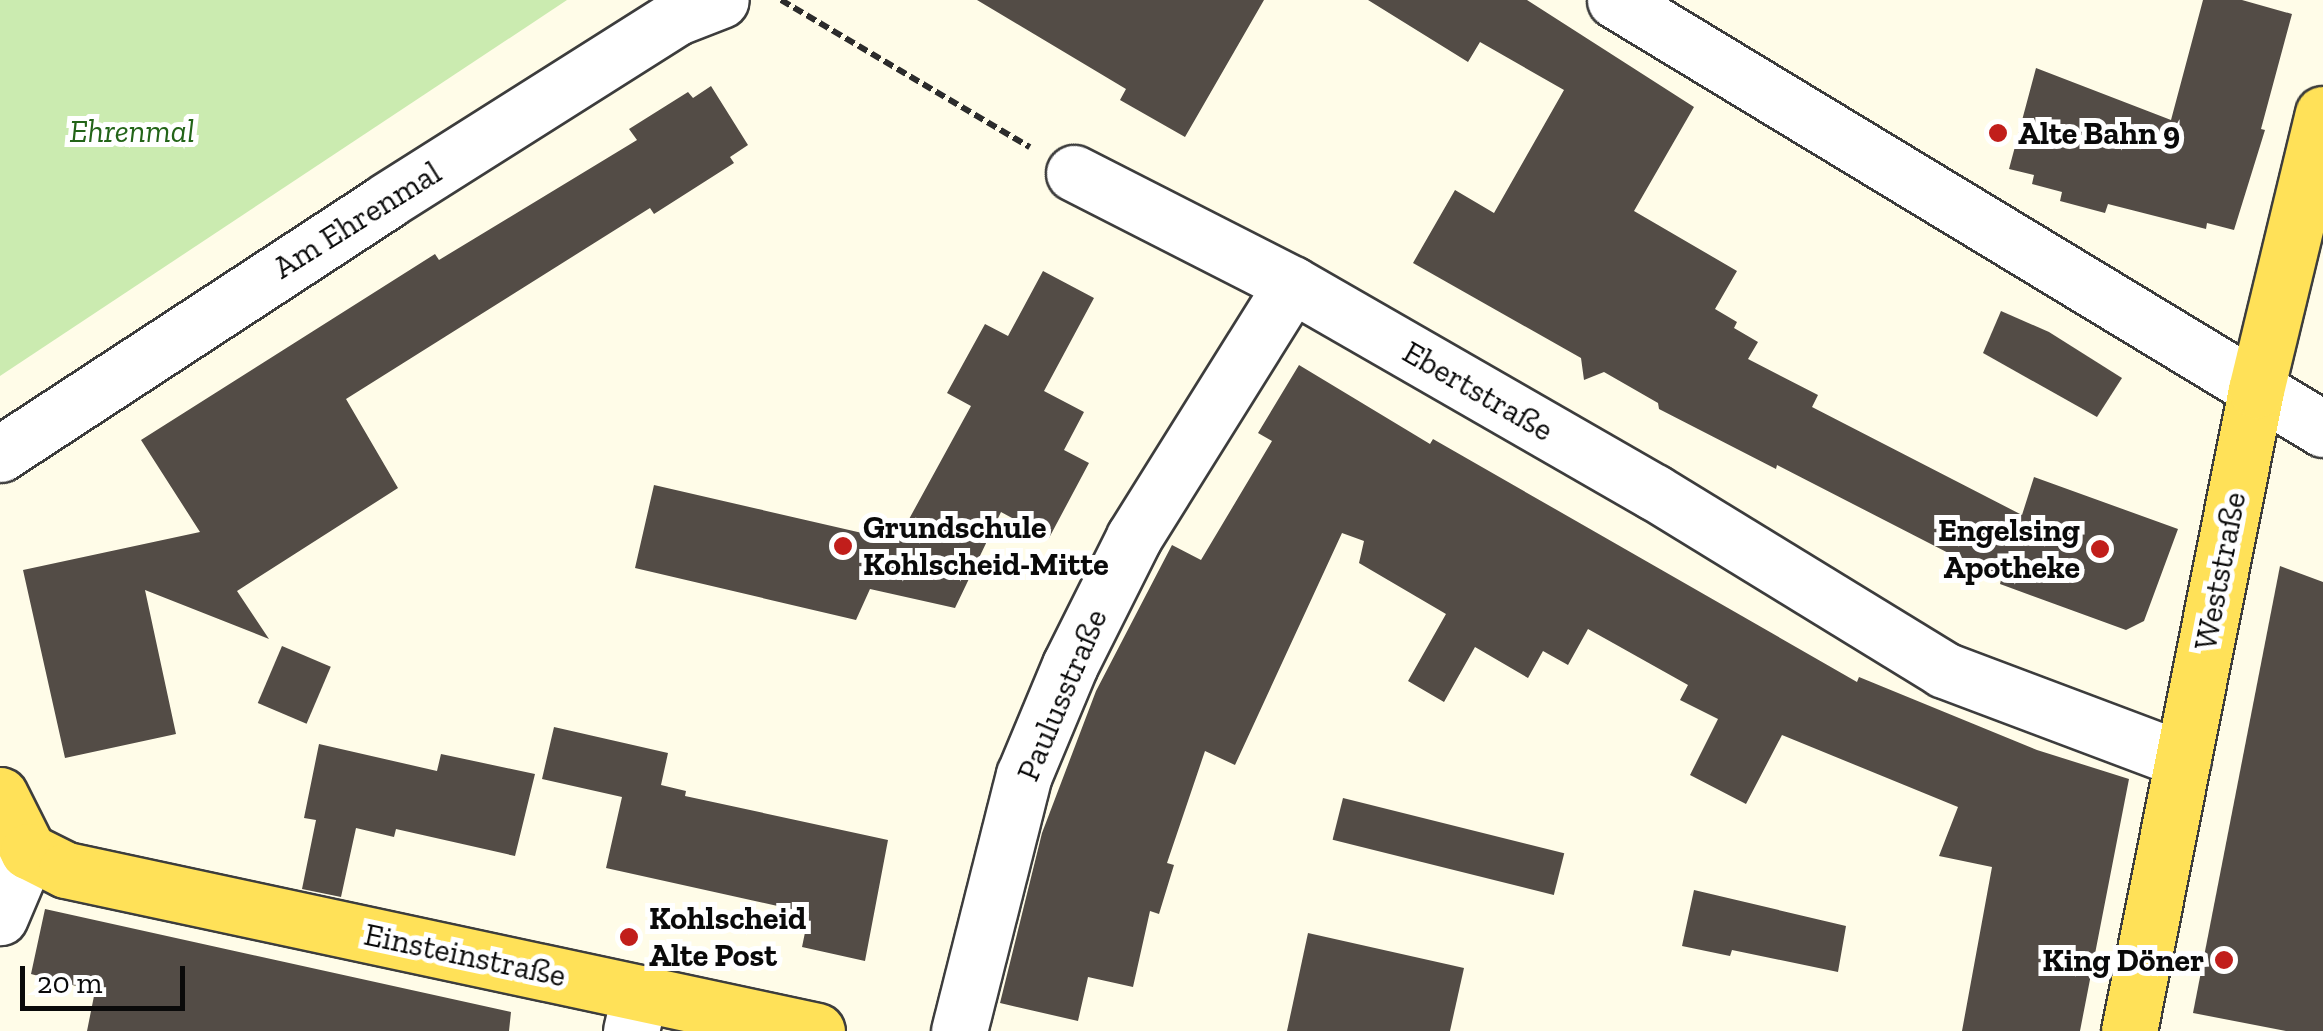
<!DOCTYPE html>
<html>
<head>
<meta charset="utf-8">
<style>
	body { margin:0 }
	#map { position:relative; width:2323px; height:1031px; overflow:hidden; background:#fffce8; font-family:"Zilla Slab",serif }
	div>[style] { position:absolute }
	.green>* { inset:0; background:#cbebb0 }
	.building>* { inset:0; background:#534c46; transform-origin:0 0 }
	.path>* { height:6px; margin-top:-3px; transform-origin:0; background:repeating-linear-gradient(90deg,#2c2c2c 0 10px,transparent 0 15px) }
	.roads { filter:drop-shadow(2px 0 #3d3d3d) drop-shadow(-2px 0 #3d3d3d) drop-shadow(0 2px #3d3d3d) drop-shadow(0 -2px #3d3d3d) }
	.minor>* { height:55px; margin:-27.5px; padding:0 27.5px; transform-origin:27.5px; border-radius:27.5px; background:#fff }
	.major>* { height:55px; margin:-27.5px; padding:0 27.5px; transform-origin:27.5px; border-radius:27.5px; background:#ffe158 }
	.dots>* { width:28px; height:28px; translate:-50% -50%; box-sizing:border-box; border:5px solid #fff; border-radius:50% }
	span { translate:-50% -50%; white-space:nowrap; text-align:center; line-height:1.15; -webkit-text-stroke:10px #fff; paint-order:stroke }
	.park-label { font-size:32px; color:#236418; font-style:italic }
	.poi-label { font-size:32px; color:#0a0a0a; font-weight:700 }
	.left { translate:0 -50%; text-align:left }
	.right { translate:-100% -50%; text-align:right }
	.street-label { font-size:32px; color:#0a0a0a }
	.scale { position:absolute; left:20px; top:966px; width:165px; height:45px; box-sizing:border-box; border:5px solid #0a0a0a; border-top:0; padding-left:12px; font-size:30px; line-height:35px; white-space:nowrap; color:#0a0a0a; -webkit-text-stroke:8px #fff; paint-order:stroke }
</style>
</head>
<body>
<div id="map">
	<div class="green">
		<i style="clip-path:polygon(0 0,567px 0,0 376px)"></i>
	</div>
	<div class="building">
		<i style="clip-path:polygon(977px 0,1264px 0,1185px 137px,1120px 100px,1126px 89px)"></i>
		<i style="clip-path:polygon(1368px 0,1527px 0,1694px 107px,1634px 211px,1737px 271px,1715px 309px,1737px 322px,1734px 328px,1758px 342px,1748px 359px,1818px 395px,1812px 407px,2022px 515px,2034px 477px,2178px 529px,2144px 621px,2126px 630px,2000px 584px,2001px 580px,1777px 465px,1776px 469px,1659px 409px,1658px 403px,1604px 372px,1584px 380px,1581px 358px,1413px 263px,1455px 190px,1494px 213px,1564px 90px,1480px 42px,1468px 62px)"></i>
		<i style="clip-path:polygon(2203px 0,2242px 0,2292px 14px,2261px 129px,2265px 130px,2234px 230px,2207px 223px,2206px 229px,2108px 204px,2105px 213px,2060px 201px,2062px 192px,2032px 184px,2034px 175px,2009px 169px,2036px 68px,2171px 120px)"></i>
		<i style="clip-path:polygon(711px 86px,748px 145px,730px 157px,734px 163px,654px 214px,650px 208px,346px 399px,398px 488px,237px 591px,269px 639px,145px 590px,176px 734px,65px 758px,23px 570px,200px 532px,141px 440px,435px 254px,439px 260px,637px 140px,629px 129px,688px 92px,693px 98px)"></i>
		<i style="clip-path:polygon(1043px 271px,1094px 298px,1044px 391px,1084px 412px,1064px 450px,1089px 463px,1049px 538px,1001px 512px,955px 608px,870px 589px,856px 620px,635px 568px,654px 485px,897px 541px,971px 406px,947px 393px,985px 324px,1008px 336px)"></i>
		<i style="clip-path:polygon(2001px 311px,2049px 332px,2122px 378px,2097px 417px,1983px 353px)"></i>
		<i style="clip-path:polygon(1299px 365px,1430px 444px,1433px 439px,1857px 682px,1859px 677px,2037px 750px,2129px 779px,2080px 1031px,1962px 1031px,1992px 867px,1939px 856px,1958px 807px,1782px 735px,1746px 804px,1690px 775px,1718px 719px,1680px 700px,1688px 685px,1588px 629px,1568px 665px,1543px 651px,1528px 678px,1475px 647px,1444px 702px,1408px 681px,1446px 614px,1359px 563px,1364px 541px,1342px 533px,1235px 765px,1205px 751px,1167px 863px,1174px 865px,1159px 914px,1150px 911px,1133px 987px,1088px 977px,1078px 1021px,1000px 1003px,1042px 833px,1096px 691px,1172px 545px,1201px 560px,1272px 441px,1258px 433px)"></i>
		<i style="clip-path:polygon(2280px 566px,2323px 582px,2323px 1031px,2286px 1031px,2193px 1013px)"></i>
		<i style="left:282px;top:646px;width:53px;height:62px;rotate:23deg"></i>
		<i style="clip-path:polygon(554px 727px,668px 753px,661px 785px,686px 791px,685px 796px,888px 840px,865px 961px,802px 947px,809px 913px,606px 868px,622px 797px,542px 779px)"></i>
		<i style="clip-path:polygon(319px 744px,437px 771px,441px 754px,535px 774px,515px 856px,396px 829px,394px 837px,356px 828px,341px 897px,302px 889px,316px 820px,304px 818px)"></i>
		<i style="left:1343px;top:798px;width:228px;height:43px;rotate:14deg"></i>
		<i style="clip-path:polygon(1694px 890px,1846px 926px,1838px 972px,1732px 950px,1730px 956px,1682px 946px)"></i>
		<i style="clip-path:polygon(45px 909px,511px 1012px,509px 1031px,87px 1031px,95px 991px,31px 974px)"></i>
		<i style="clip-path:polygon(1308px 933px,1464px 968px,1450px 1031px,1287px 1031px)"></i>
	</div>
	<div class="path">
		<i style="left:781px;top:0;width:289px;rotate:30.6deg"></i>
	</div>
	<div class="roads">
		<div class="minor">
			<i style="left:1615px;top:0;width:828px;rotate:31.21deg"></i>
			<i style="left:1074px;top:173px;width:245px;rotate:27deg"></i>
			<i style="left:1292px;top:284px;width:418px;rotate:29.9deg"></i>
			<i style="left:1654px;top:492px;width:340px;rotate:31.5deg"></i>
			<i style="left:1944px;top:670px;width:255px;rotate:20.6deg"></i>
			<i style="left:0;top:454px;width:462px;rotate:-33.2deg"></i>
			<i style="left:386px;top:201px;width:342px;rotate:-32.3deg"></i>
			<i style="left:675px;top:18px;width:49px;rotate:-21.4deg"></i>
			<i style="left:0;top:843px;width:29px;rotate:16deg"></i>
			<i style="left:28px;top:851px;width:72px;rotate:113deg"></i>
			<i style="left:631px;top:1031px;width:39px;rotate:-77deg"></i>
			<i style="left:959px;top:1031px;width:264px;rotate:-75.8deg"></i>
			<i style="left:1024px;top:775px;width:119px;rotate:-67.3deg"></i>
			<i style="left:1070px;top:665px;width:143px;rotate:-63.4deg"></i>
			<i style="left:1134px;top:537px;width:298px;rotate:-58deg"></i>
		</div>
		<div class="major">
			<i style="left:0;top:795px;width:63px;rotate:63.4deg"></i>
			<i style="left:28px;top:851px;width:42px;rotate:26.6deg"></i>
			<i style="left:66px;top:870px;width:768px;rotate:12.1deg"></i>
			<i style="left:2129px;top:1031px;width:653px;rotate:-78.79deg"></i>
			<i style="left:2256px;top:390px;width:284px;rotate:-76.4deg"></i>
		</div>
	</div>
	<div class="dots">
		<i style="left:1998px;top:133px;background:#c11e1b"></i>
		<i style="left:843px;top:546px;background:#c11e1b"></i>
		<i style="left:2100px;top:549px;background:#c11e1b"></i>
		<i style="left:629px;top:937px;background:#c11e1b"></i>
		<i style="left:2224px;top:960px;background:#c11e1b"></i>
	</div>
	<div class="park-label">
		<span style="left:132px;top:131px">Ehrenmal</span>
	</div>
	<div class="poi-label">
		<span class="left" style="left:2018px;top:133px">Alte Bahn 9</span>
		<span class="left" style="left:863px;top:546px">Grundschule<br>Kohlscheid-Mitte</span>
		<span class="right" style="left:2080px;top:549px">Engelsing<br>Apotheke</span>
		<span class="left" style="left:649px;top:937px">Kohlscheid<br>Alte Post</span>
		<span class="right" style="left:2204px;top:960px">King Döner</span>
	</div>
	<div class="street-label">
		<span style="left:357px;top:220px;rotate:-32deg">Am Ehrenmal</span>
		<span style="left:1478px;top:391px;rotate:30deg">Ebertstraße</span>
		<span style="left:2220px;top:571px;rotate:-79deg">Weststraße</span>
		<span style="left:1062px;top:695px;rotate:-67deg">Paulusstraße</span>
		<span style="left:465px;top:955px;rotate:12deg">Einsteinstraße</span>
	</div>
	<div class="scale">20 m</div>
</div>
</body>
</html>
